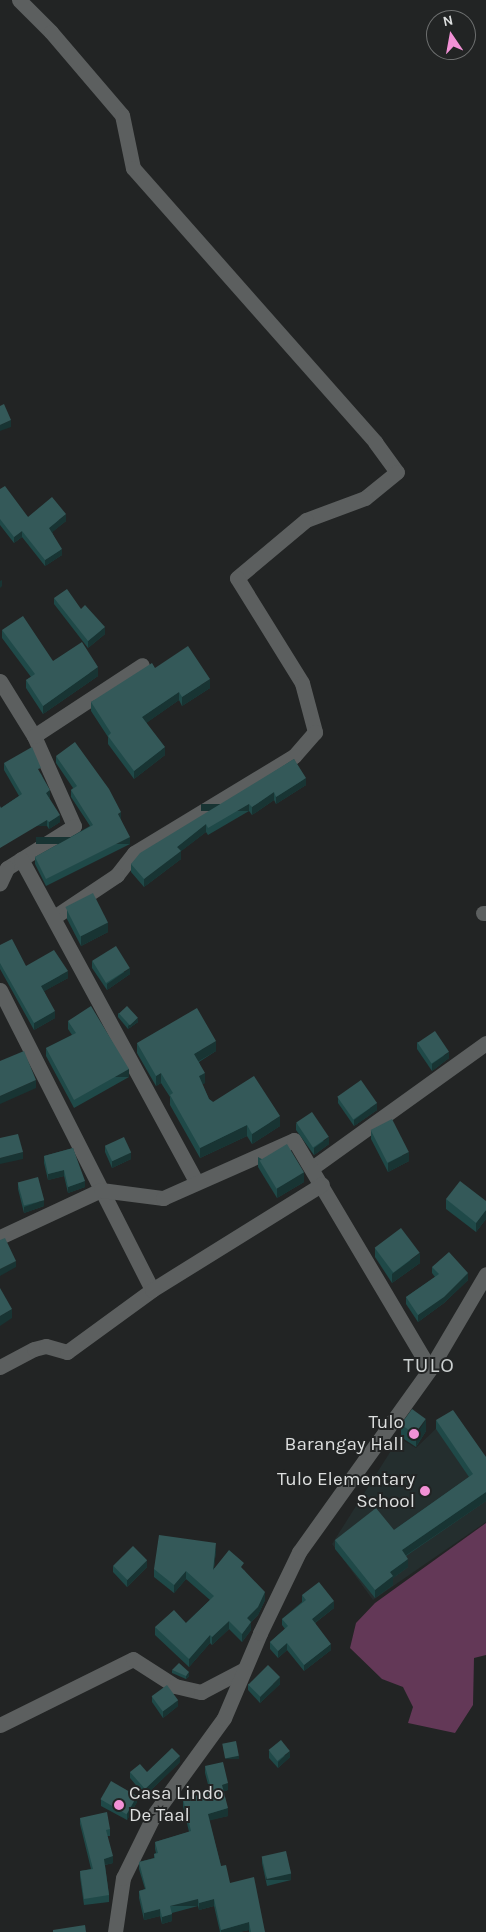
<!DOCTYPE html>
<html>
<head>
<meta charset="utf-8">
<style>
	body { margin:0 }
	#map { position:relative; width:486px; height:1932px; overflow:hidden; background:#222424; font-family:Karla,sans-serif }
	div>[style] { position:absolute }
	.built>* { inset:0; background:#242e2e }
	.green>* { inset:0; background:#633857 }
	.minor>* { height:15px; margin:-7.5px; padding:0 7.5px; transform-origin:7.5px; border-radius:7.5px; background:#5c5f5f }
	.wall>* { inset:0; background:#1f4948 }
	.shaded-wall>* { inset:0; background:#183433; transform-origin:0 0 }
	.building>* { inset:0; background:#345959; transform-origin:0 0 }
	.dots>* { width:14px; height:14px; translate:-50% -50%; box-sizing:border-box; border:2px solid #222424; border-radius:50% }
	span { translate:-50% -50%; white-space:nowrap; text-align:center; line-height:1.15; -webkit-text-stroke:4px #222424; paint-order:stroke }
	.poi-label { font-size:19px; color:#dddfdf }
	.right { translate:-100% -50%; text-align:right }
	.left { translate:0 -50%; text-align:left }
	.quarter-label { font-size:21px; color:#ccd0d0; letter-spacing:1px }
	.north { position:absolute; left:426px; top:10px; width:50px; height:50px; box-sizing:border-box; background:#222424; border:1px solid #6d6f6f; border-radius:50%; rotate:348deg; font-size:14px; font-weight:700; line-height:20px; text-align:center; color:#dddfdf }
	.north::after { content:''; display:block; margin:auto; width:18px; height:22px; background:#f291d6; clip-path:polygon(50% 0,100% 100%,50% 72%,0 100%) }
</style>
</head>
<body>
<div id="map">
	<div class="built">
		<i style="clip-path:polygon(454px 1411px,486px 1461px,486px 1522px,373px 1600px,332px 1544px,399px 1438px,416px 1448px)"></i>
	</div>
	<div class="green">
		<i style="clip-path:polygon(486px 1523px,486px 1655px,474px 1658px,473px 1705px,455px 1733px,408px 1723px,413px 1707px,403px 1687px,382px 1679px,350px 1648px,356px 1623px,375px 1603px)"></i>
	</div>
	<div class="minor">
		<i style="left:19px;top:0;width:45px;rotate:45deg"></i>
		<i style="left:51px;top:32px;width:109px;rotate:49.5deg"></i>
		<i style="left:122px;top:115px;width:54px;rotate:78.3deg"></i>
		<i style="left:133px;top:168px;width:366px;rotate:48.5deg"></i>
		<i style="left:375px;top:442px;width:37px;rotate:54deg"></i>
		<i style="left:397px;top:472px;width:41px;rotate:140.9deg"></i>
		<i style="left:365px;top:498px;width:63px;rotate:159.6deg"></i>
		<i style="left:306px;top:520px;width:90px;rotate:140deg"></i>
		<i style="left:237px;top:578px;width:123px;rotate:58.2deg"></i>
		<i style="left:302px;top:683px;width:51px;rotate:75.1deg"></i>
		<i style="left:315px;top:732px;width:32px;rotate:131deg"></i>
		<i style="left:294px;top:756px;width:187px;rotate:148.8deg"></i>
		<i style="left:134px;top:853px;width:28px;rotate:128deg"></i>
		<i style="left:117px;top:875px;width:76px;rotate:146.3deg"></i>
		<i style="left:0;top:681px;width:65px;rotate:58.3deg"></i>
		<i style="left:34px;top:736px;width:98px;rotate:66deg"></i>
		<i style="left:74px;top:826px;width:79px;rotate:147.9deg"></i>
		<i style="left:7px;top:868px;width:17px;rotate:115deg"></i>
		<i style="left:34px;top:736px;width:129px;rotate:-33.3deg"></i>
		<i style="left:21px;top:859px;width:366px;rotate:61.5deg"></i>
		<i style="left:483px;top:913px;width:3px"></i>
		<i style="left:0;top:990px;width:336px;rotate:63.1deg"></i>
		<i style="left:312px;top:1168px;width:214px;rotate:-35.7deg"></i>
		<i style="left:0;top:1237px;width:111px;rotate:-25deg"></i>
		<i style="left:101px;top:1190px;width:63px;rotate:7.4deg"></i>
		<i style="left:163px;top:1198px;width:143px;rotate:-23.9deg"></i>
		<i style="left:294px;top:1140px;width:266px;rotate:59.3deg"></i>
		<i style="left:0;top:1367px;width:38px;rotate:-28deg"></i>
		<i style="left:34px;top:1349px;width:12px;rotate:-14deg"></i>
		<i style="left:46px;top:1346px;width:22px;rotate:16deg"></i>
		<i style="left:67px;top:1352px;width:105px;rotate:-36.1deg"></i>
		<i style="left:152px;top:1290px;width:200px;rotate:-31.9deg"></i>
		<i style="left:0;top:1725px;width:148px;rotate:-26.4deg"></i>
		<i style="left:133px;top:1659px;width:50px;rotate:32.7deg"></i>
		<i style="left:175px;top:1686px;width:27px;rotate:13deg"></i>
		<i style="left:201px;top:1692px;width:47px;rotate:-27.6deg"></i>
		<i style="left:115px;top:1932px;width:55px;rotate:-81.6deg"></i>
		<i style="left:123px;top:1878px;width:72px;rotate:-63.8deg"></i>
		<i style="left:155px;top:1813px;width:117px;rotate:-54deg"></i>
		<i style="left:224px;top:1718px;width:92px;rotate:-67deg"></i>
		<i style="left:260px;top:1633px;width:90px;rotate:-64.3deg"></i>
		<i style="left:299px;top:1552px;width:225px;rotate:-54.4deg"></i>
		<i style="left:430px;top:1369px;width:110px;rotate:-59.5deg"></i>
	</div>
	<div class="wall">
		<i style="clip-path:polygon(0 489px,28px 517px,66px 521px,52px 532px,62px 555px,45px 566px,22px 537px,14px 543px,0 525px)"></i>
		<i style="clip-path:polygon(54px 598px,81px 609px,105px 634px,88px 648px,54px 604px)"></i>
		<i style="clip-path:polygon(2px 630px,53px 661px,98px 676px,43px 714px,26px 688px,26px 680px,31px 677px,2px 638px)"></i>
		<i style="clip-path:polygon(155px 668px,210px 688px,182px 706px,179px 700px,146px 723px,165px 755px,134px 779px,108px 744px,108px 737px,91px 711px,91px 702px)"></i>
		<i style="clip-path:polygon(56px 756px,121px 820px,130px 844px,46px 886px,35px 864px,35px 857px,90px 826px,71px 797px,71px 790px,73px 788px,56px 763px)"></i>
		<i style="clip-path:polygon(294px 759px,306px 785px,276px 804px,274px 800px,252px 815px,249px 811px,208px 835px,206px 832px,181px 851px,181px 859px,144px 887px,131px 872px,131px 864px)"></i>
		<i style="clip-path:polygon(4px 763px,41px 774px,50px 797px,49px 798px,60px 822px,49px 829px,47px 826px,1px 808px,19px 796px,4px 770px)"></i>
		<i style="clip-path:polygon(67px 910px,108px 932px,81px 946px,67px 919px)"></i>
		<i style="clip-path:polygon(0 945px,26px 966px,68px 978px,44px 991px,55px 1018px,34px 1030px,0 969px)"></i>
		<i style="clip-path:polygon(92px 961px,130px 974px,107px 990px,92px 968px)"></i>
		<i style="clip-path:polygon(118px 1013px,138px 1022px,128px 1029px,118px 1017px)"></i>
		<i style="clip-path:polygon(68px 1021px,129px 1077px,74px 1108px,46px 1056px,46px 1048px,72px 1035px,68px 1029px)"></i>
		<i style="clip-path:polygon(417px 1042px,449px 1058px,432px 1071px,417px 1049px)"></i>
		<i style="clip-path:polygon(137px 1043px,216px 1051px,199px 1062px,205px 1083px,202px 1084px,209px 1099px,213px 1102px,280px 1126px,252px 1144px,247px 1136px,200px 1158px,170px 1105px,170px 1097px,161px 1083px,156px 1086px,137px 1053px)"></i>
		<i style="clip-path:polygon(338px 1097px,377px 1110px,354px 1126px,338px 1103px)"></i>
		<i style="clip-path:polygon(296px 1123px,329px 1144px,314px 1155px,296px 1130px)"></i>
		<i style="clip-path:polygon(371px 1130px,409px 1161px,388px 1172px,371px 1139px)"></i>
		<i style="clip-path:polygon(105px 1146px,131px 1159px,112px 1168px,105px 1152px)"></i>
		<i style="clip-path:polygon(73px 1148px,85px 1187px,68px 1193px,64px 1176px,48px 1180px,44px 1163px,44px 1156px)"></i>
		<i style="clip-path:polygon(258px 1157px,304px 1182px,277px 1198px,258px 1167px)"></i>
		<i style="clip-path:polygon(18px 1183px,44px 1206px,24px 1213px,18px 1189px)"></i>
		<i style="clip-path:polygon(446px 1199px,486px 1201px,486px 1219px,476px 1232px,446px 1209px)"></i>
		<i style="clip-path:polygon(375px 1248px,420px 1263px,392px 1283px,375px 1257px)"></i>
		<i style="clip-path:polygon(432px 1267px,468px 1280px,444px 1303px,418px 1322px,406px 1304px,406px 1297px,435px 1277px,432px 1273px)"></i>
		<i style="clip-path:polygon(436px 1420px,486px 1457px,486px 1501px,406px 1556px,408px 1567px,393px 1578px,393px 1585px,375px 1598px,335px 1549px,335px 1540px,394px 1530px,469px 1477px,436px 1429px)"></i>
		<i style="clip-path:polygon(401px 1425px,426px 1431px,416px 1447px,401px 1437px)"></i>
		<i style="clip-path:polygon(216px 1550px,214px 1568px,244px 1570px,265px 1600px,258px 1615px,251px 1622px,251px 1630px,242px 1642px,229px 1629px,212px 1645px,210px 1643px,189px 1667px,155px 1635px,155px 1627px,186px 1623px,210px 1600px,186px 1579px,174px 1593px,154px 1577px,154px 1569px)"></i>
		<i style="clip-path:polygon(113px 1566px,147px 1567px,127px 1587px,113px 1572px)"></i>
		<i style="clip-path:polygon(302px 1595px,334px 1608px,315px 1623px,331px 1650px,304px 1671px,287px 1650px,278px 1658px,270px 1649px,270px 1642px,285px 1629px,282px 1625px,282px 1619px,302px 1602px)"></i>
		<i style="clip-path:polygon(172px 1670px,189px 1676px,186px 1679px,172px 1673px)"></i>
		<i style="clip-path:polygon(248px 1684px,280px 1684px,260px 1703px,248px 1690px)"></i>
		<i style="clip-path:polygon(152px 1696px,178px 1706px,163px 1718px,152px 1702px)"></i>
		<i style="clip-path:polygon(269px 1751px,290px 1757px,278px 1768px,269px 1758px)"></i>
		<i style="clip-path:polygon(180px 1762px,145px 1796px,130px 1778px,130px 1772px,147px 1772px)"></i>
		<i style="clip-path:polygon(205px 1766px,228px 1790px,224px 1791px,228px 1816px,209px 1820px,221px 1866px,230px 1883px,265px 1932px,249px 1932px,249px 1930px,239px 1932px,220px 1932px,214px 1906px,199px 1910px,198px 1906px,172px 1913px,172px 1921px,162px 1924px,160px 1916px,144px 1920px,139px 1898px,139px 1891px,145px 1889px,139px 1869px,139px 1862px,154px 1858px,154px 1854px,156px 1853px,155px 1849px,155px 1842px,189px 1832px,183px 1806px,183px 1799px,210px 1792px,205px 1773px)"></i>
		<i style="clip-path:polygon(101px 1799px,137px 1802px,127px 1820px,101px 1806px)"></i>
		<i style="clip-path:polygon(80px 1818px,110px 1829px,110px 1836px,107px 1836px,113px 1863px,105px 1865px,109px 1895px,109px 1902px,84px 1905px,80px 1877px,80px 1871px,91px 1869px,80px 1824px)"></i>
		<i style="clip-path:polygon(262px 1857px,291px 1880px,267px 1886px,262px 1863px)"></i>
	</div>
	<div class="shaded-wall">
		<i style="clip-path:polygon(11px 420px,11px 427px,0 431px,0 425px)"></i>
		<i style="clip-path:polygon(66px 514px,66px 521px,49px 535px,49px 528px)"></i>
		<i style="clip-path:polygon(22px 531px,22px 537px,14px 543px,14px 537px)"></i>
		<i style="clip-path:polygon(62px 549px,62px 555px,45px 566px,45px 560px)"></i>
		<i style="clip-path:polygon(2px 580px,2px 586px,0 588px,0 581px)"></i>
		<i style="clip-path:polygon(105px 627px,105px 634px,88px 648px,88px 641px)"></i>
		<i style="clip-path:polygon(98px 667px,98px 676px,43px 714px,43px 706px)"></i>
		<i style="clip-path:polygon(210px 679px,210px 688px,182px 706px,182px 697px)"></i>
		<i style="clip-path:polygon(179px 692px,179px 700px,142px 726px,142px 717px)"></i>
		<i style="clip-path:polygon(165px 747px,165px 755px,134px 779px,134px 771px)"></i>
		<i style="clip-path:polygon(306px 778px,306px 785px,276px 804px,276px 797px)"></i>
		<i style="clip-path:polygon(50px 790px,50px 797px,46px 799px,46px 793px)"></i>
		<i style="clip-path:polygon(274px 792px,274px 800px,252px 815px,252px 807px)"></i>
		<i style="left:249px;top:804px;width:7px;height:48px;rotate:90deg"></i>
		<i style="clip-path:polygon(121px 812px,121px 820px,118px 814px)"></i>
		<i style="clip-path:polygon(60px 815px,60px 822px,49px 829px,49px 822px)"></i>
		<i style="left:47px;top:820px;width:6px;height:55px;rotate:90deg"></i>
		<i style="clip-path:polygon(206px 824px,206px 832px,180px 852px,181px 851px,181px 859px,144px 887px,144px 879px,177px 847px)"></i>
		<i style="left:130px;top:837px;width:7px;height:94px;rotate:90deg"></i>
		<i style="clip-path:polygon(108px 922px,108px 932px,81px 946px,81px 936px)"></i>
		<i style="clip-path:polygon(130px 968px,130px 974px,107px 990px,107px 984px)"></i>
		<i style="clip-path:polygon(68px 971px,68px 978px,41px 993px,41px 986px)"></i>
		<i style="clip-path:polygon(55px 1011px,55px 1018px,34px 1030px,34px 1023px)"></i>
		<i style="clip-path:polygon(138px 1018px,138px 1022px,128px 1029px,128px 1026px)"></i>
		<i style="clip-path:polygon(216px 1041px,216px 1051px,194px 1064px,194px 1054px)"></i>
		<i style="clip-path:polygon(449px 1052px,449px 1058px,432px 1071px,432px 1064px)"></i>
		<i style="left:129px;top:1069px;width:8px;height:63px;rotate:90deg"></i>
		<i style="clip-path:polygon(161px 1073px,161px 1083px,156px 1086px,156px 1076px)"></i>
		<i style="clip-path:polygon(205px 1073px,205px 1083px,199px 1086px,199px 1076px)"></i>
		<i style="clip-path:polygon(36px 1080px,36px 1088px,0 1104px,0 1096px)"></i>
		<i style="clip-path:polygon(377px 1103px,377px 1110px,354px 1126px,354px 1120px)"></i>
		<i style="clip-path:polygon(280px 1116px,280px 1126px,252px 1144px,252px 1134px)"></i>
		<i style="clip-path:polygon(247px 1125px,247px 1136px,200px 1158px,200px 1148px)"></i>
		<i style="clip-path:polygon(329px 1137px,329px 1144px,314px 1155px,314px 1148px)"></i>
		<i style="clip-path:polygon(23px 1152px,23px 1159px,0 1164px,0 1158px)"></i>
		<i style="clip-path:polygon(131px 1152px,131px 1159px,112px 1168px,112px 1161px)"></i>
		<i style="clip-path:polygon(409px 1152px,409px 1161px,388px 1172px,388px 1163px)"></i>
		<i style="clip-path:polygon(64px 1170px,64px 1176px,48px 1180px,48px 1174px)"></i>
		<i style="clip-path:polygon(304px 1172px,304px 1182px,277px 1198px,277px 1188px)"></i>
		<i style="clip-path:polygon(85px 1181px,85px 1187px,68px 1193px,68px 1187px)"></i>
		<i style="clip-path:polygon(44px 1200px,44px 1206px,24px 1213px,24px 1207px)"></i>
		<i style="clip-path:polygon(486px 1210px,486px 1219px,476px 1232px,476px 1223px)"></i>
		<i style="clip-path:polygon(420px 1253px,420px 1263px,392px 1283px,392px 1274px)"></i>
		<i style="clip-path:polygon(16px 1261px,16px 1267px,0 1276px,0 1269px)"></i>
		<i style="clip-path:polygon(468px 1273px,468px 1280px,444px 1303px,418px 1322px,418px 1315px)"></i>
		<i style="clip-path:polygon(12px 1309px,12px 1318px,0 1326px,0 1316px)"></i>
		<i style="clip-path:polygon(426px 1419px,426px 1431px,416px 1447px,416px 1435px)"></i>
		<i style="clip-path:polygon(486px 1492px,486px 1501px,402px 1558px,402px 1550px)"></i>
		<i style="clip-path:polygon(216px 1543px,216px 1550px,213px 1577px,213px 1570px)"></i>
		<i style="clip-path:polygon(408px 1559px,408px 1567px,393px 1578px,393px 1585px,375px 1598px,375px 1590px,390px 1572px)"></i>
		<i style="clip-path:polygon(147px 1560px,147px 1567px,127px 1587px,127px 1580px)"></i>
		<i style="clip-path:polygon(186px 1571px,186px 1579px,174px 1593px,174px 1585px)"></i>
		<i style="clip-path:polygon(265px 1592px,265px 1600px,258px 1615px,247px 1626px,247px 1618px)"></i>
		<i style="clip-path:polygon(334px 1601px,334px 1608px,312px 1625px,312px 1619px)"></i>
		<i style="clip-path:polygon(229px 1621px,229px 1629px,212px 1645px,212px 1637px)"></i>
		<i style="clip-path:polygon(251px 1622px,251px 1630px,242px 1642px,242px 1634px)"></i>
		<i style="clip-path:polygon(210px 1635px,210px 1643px,189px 1667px,189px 1659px)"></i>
		<i style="clip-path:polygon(287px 1643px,287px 1650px,278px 1658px,278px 1651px)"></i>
		<i style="clip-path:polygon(331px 1644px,331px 1650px,304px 1671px,304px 1665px)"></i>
		<i style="clip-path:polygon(189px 1672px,189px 1676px,186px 1679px,186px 1676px)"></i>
		<i style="clip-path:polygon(280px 1677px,280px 1684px,260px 1703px,260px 1697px)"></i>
		<i style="clip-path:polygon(178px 1700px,178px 1706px,163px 1718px,163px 1711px)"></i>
		<i style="clip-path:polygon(290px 1751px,290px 1757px,278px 1768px,278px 1762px)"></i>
		<i style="clip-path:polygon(180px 1756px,180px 1762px,145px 1796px,145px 1789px)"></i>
		<i style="left:239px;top:1756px;width:3px;height:13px;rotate:90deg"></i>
		<i style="clip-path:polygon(228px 1783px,228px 1790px,222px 1792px,222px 1785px)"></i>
		<i style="clip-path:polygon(137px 1796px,137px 1802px,127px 1820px,127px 1814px)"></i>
		<i style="clip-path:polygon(228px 1808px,228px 1816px,208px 1821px,208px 1814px)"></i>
		<i style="clip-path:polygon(113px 1856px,113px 1863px,104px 1865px,104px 1859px)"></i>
		<i style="left:291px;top:1873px;width:7px;height:25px;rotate:90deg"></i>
		<i style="left:198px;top:1899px;width:7px;height:29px;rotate:90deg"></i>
		<i style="clip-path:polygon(214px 1899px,214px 1906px,199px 1910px,199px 1903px)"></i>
		<i style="clip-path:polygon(160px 1909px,160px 1916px,144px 1920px,144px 1913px)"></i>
		<i style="clip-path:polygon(172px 1914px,172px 1921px,162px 1924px,162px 1917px)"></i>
		<i style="clip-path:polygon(249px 1922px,249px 1930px,239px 1932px,221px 1932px,221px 1930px)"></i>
	</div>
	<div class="building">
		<i style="clip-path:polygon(4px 404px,11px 420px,0 425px,0 406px)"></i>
		<i style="clip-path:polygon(5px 486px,28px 517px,52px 497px,66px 514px,49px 528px,62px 549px,45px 560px,22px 531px,14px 537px,0 519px,0 489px)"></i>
		<i style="clip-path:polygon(67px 589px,81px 609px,85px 605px,105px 627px,88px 641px,54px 598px)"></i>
		<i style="clip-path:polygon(23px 616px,53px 661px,82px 642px,98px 667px,43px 706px,26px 680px,35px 674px,2px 630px)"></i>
		<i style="clip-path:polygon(188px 646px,210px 679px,182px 697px,179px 692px,142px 717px,165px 747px,134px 771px,108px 736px,111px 733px,91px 702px,152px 663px,155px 668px)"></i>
		<i style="clip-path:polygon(75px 742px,109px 789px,121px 812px,118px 814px,130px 837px,46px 879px,35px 857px,93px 825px,71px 790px,77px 786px,56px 756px)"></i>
		<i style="clip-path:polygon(32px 747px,41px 768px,38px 769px,50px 790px,46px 793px,60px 815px,49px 822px,47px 820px,0 848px,0 806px,1px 808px,22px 794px,4px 763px)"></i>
		<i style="clip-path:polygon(294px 759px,306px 778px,276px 797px,274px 792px,252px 807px,249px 804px,208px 828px,206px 824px,177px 847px,181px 851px,144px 879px,131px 864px,140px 853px)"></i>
		<i style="left:93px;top:893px;width:33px;height:31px;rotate:63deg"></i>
		<i style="clip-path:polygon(12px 939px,26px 966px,54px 950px,68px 971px,41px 986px,55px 1011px,34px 1023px,0 963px,0 945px)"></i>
		<i style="left:116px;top:946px;width:26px;height:28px;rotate:58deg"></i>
		<i style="clip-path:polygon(91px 1006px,129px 1069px,74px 1100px,46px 1048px,76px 1033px,68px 1021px)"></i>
		<i style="left:127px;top:1006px;width:16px;height:11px;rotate:47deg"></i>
		<i style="clip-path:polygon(197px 1008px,216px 1041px,194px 1054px,205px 1073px,199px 1076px,209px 1099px,213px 1102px,254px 1076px,280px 1116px,252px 1134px,247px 1125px,200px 1148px,170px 1095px,173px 1093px,161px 1073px,156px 1076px,137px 1043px)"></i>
		<i style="left:435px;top:1031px;width:25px;height:21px;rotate:56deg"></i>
		<i style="clip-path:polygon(24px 1051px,36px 1080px,0 1096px,0 1061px)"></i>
		<i style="left:361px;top:1080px;width:28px;height:29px;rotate:55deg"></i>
		<i style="left:312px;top:1112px;width:30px;height:19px;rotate:56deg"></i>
		<i style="left:392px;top:1119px;width:37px;height:24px;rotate:63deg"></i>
		<i style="clip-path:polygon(18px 1134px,23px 1152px,0 1158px,0 1138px)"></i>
		<i style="left:124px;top:1137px;width:17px;height:21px;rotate:65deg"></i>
		<i style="left:287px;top:1144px;width:33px;height:32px;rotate:59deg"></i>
		<i style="clip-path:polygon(73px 1148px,85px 1181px,68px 1187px,64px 1170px,48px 1174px,44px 1156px)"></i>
		<i style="left:38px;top:1177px;width:24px;height:21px;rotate:75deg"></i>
		<i style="clip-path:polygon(460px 1181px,486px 1201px,486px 1210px,476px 1223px,446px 1199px)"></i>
		<i style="left:401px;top:1228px;width:31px;height:33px;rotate:53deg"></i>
		<i style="clip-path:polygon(5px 1238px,16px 1261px,0 1269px,0 1240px)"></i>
		<i style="clip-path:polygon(449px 1252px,468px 1273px,444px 1297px,418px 1315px,406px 1297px,439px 1274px,432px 1267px)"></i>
		<i style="clip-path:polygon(0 1288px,12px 1309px,0 1316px)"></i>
		<i style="left:412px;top:1409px;width:17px;height:19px;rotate:36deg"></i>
		<i style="clip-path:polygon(453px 1410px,486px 1457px,486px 1492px,402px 1550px,408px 1559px,390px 1572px,393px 1576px,375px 1590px,335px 1540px,376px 1508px,394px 1530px,473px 1474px,436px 1420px)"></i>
		<i style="clip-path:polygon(159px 1535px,216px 1543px,213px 1570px,229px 1550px,244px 1563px,241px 1567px,265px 1592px,258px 1607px,247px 1618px,251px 1622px,242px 1634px,229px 1621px,212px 1637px,210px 1635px,189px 1659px,155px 1627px,174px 1610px,186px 1623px,214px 1596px,186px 1571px,174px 1585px,154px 1569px)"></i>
		<i style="left:133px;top:1546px;width:20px;height:28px;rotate:45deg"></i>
		<i style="clip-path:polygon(319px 1582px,334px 1601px,312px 1619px,331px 1644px,304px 1665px,287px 1643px,278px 1651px,270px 1642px,288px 1626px,282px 1619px,306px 1600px,302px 1595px)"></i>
		<i style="clip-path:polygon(179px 1663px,189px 1672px,186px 1676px,172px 1670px)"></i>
		<i style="left:268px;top:1665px;width:17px;height:28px;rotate:45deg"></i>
		<i style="left:167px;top:1685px;width:19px;height:19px;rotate:54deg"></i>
		<i style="left:281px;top:1740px;width:14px;height:16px;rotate:51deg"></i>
		<i style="left:236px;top:1741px;width:15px;height:14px;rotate:79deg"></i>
		<i style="clip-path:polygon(172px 1748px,180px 1756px,145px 1789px,130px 1772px,140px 1764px,147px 1772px)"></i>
		<i style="clip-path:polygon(223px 1762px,228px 1783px,222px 1785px,228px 1808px,208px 1814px,221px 1866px,226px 1865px,230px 1883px,254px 1877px,265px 1932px,251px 1932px,249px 1922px,221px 1930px,214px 1899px,199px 1903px,198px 1899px,170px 1906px,172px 1914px,162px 1917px,160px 1909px,144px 1913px,139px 1891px,146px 1889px,139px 1862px,155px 1858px,154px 1854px,158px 1853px,155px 1842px,191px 1831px,183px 1799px,212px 1792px,205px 1766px)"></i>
		<i style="left:111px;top:1781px;width:30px;height:21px;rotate:30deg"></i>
		<i style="clip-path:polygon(107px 1812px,110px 1829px,106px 1830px,113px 1856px,104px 1859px,109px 1895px,84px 1899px,80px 1871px,93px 1869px,80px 1818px)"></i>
		<i style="left:286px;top:1851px;width:23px;height:25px;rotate:77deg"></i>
		<i style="clip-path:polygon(85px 1925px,86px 1932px,53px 1932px,53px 1930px)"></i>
	</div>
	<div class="dots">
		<i style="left:414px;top:1434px;background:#f291d6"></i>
		<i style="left:425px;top:1491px;background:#f291d6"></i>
		<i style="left:119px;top:1805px;background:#f291d6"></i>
	</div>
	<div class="poi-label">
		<span class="right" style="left:404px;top:1434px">Tulo<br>Barangay Hall</span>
		<span class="right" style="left:415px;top:1491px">Tulo Elementary<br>School</span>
		<span class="left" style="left:129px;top:1805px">Casa Lindo<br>De Taal</span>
	</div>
	<div class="quarter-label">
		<span style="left:429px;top:1365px">TULO</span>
	</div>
	<div class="north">N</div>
</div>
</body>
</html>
